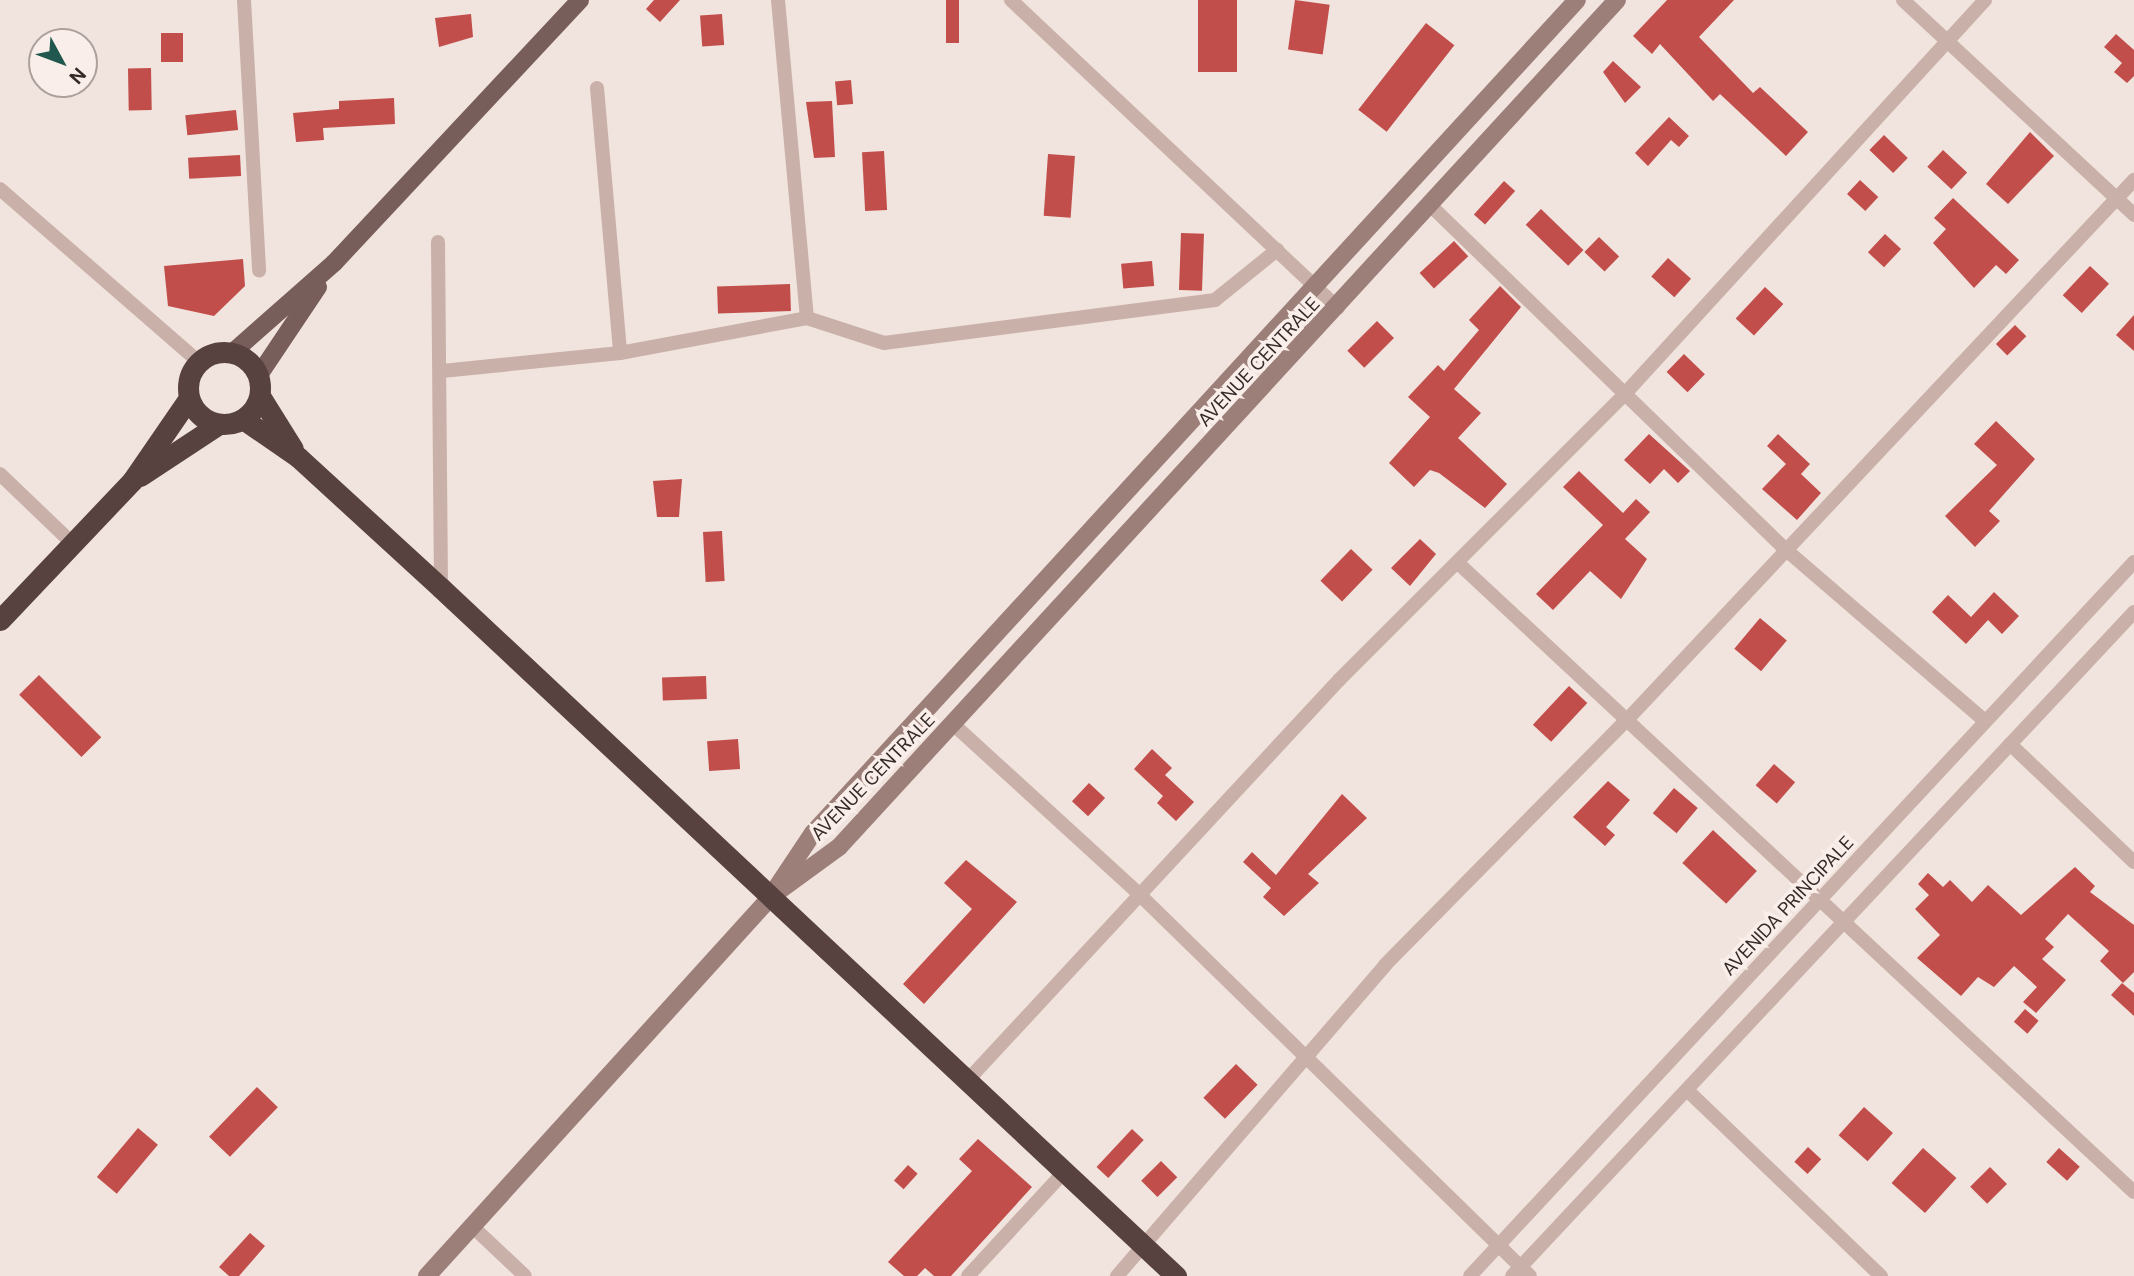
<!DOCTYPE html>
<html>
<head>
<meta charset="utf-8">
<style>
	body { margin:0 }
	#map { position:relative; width:2134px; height:1276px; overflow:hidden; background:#f1e3dd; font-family:"DM Sans",sans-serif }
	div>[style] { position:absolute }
	.building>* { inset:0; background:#c24e4b; transform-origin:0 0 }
	.street>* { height:14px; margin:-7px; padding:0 7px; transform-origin:7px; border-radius:7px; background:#c9b1a9 }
	.secondary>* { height:18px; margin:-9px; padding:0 9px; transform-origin:9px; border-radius:9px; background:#9d7f7a }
	.primary>* { height:18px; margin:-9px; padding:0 9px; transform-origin:9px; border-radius:9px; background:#785e5a }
	.highway>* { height:21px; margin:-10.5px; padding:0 10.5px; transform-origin:10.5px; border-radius:10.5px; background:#574240 }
	.highway>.ring { margin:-10.5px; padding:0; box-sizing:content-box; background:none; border:21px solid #574240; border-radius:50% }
	span { translate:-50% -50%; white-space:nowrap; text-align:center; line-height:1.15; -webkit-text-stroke:7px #f9eee9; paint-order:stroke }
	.street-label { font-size:19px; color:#362a29 }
	.north { position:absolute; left:28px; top:28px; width:70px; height:70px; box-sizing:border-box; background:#f9eee9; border:2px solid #aba09c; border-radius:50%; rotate:131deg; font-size:19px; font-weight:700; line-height:28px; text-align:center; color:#362a29 }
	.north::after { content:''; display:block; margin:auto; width:24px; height:32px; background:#20574e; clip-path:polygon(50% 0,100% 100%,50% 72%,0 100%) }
</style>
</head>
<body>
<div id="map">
	<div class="building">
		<i style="clip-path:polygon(654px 0,680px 0,660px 22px,646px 9px)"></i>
		<i style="left:946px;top:0;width:13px;height:43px"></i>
		<i style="left:1198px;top:0;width:39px;height:72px"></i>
		<i style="left:1295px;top:0;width:35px;height:50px;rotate:8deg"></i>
		<i style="clip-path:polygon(1667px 0,1734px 0,1699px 37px,1753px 93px,1760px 87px,1808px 132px,1786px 156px,1720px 94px,1713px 101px,1660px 44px,1652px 54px,1633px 36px)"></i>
		<i style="clip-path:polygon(471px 14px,473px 37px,439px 47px,435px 18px)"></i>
		<i style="left:722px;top:14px;width:31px;height:22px;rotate:86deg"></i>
		<i style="left:1426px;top:23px;width:36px;height:110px;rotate:38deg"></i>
		<i style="left:183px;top:33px;width:29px;height:22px;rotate:90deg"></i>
		<i style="clip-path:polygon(2116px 34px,2134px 50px,2134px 76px,2127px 83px,2114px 72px,2122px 63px,2104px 47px)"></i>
		<i style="clip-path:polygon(1613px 61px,1641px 87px,1625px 103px,1603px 72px)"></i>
		<i style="left:151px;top:68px;width:42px;height:23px;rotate:89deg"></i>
		<i style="left:851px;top:80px;width:24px;height:16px;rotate:85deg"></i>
		<i style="clip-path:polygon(394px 98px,395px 124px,323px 128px,324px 140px,296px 142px,293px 113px,339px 109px,339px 101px)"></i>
		<i style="clip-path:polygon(832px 101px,835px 157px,814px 158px,806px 102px)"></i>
		<i style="left:236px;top:110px;width:20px;height:51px;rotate:84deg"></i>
		<i style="clip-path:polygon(1669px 117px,1689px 136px,1679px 147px,1671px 140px,1648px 166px,1635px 153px)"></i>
		<i style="clip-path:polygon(2030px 132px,2054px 156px,2008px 204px,1986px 184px)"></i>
		<i style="left:1884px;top:135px;width:33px;height:21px;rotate:44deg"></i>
		<i style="left:1943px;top:150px;width:33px;height:23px;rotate:43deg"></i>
		<i style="left:884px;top:151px;width:59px;height:22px;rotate:87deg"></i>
		<i style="left:1048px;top:154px;width:27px;height:62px;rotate:4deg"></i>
		<i style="left:240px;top:155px;width:21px;height:52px;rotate:87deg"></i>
		<i style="left:1860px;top:180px;width:25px;height:19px;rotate:43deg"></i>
		<i style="left:1504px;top:181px;width:15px;height:45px;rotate:42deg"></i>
		<i style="clip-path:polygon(1953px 198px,2019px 260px,2006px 274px,1996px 265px,1974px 288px,1933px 243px,1946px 229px,1934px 218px)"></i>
		<i style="left:1541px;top:209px;width:59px;height:22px;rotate:44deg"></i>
		<i style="left:1181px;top:233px;width:23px;height:57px;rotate:2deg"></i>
		<i style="left:1885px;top:234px;width:22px;height:25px;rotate:43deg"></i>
		<i style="left:1599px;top:237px;width:28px;height:21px;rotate:44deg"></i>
		<i style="left:1454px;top:241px;width:21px;height:47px;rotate:47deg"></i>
		<i style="left:1668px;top:258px;width:31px;height:25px;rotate:42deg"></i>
		<i style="clip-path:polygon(243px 259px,245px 286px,214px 316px,168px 306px,164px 266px)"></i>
		<i style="left:1152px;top:261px;width:25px;height:31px;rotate:85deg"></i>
		<i style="left:2090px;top:266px;width:26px;height:40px;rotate:43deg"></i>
		<i style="left:790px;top:284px;width:27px;height:73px;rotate:88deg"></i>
		<i style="clip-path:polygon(1500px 286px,1521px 307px,1454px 389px,1481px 413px,1458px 438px,1507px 484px,1485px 508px,1439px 473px,1430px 470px,1414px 487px,1389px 463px,1430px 417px,1408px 397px,1438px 365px,1444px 371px,1479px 330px,1469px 320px)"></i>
		<i style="left:1765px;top:287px;width:25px;height:43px;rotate:43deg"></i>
		<i style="clip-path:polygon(2134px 315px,2134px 351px,2116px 335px)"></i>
		<i style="left:1377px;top:321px;width:24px;height:42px;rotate:45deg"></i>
		<i style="left:2015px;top:325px;width:16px;height:27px;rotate:45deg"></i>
		<i style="left:1684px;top:354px;width:29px;height:25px;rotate:44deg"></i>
		<i style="clip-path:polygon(1996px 421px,2035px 459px,1989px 511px,2000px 521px,1975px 547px,1945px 516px,1997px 465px,1974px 444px)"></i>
		<i style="clip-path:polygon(1649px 434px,1690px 471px,1678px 483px,1664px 469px,1650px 484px,1624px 460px)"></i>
		<i style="clip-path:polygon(1778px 434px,1810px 464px,1801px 474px,1821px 493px,1797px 520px,1762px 489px,1786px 464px,1767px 446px)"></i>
		<i style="clip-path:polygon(1579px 471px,1623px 513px,1636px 499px,1650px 512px,1625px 539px,1647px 559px,1621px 599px,1590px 571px,1553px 610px,1536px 594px,1603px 525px,1563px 487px)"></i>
		<i style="clip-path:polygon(682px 479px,679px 517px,657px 517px,653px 481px)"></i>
		<i style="left:722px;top:531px;width:50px;height:19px;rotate:87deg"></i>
		<i style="clip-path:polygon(1420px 539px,1436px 554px,1410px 586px,1391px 568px)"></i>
		<i style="left:1351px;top:549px;width:30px;height:44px;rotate:44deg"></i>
		<i style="clip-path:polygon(1994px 592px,2019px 616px,2002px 634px,1988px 620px,1966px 644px,1932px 612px,1948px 595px,1971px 617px)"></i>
		<i style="left:1760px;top:618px;width:35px;height:40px;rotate:40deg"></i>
		<i style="left:39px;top:675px;width:88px;height:28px;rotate:45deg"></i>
		<i style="left:706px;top:676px;width:23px;height:44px;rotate:88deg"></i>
		<i style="left:1569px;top:686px;width:25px;height:53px;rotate:43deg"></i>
		<i style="left:738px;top:739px;width:30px;height:31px;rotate:86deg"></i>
		<i style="clip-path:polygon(1152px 749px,1172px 768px,1165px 775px,1194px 802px,1176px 821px,1157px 803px,1163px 796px,1134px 769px)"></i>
		<i style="left:1774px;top:764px;width:28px;height:28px;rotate:41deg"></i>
		<i style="clip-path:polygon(1608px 781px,1630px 800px,1606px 827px,1615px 835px,1605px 846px,1573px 817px)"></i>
		<i style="left:1089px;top:783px;width:22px;height:25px;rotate:43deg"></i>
		<i style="left:1674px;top:788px;width:31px;height:33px;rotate:40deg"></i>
		<i style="clip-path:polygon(1342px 794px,1367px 818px,1308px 874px,1319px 883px,1284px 916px,1263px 897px,1271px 888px,1243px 862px,1252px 852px,1276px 875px)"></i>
		<i style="left:1713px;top:830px;width:60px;height:45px;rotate:43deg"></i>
		<i style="clip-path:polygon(966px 860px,1017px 902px,924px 1004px,903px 984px,972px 909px,944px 883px)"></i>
		<i style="clip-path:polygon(2075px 867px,2095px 886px,2090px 892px,2134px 925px,2134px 972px,2123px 983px,2100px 961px,2109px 951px,2068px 914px,2045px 939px,2054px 947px,2042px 959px,2066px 980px,2036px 1013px,2023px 1002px,2037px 987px,2014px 966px,1994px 987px,1978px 977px,1961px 996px,1917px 958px,1940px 935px,1915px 909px,1929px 895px,1918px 884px,1928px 873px,1943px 887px,1950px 880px,1972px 902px,1988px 885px,2021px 915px)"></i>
		<i style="clip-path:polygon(2122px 983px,2134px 993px,2134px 1016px,2111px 995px)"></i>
		<i style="left:2025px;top:1009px;width:18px;height:17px;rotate:41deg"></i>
		<i style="left:1236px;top:1064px;width:30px;height:47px;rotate:44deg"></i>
		<i style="left:257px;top:1087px;width:29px;height:69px;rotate:44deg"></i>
		<i style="left:1864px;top:1107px;width:39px;height:38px;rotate:42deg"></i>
		<i style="left:138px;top:1128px;width:26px;height:64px;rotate:40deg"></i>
		<i style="left:1132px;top:1129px;width:16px;height:52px;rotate:43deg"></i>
		<i style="clip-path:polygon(978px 1139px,1032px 1187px,951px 1276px,934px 1276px,925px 1268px,917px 1276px,904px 1276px,888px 1262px,972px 1171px,959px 1159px)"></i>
		<i style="left:1808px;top:1147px;width:18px;height:20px;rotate:43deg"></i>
		<i style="left:1923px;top:1148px;width:45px;height:47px;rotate:42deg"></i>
		<i style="left:2059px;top:1148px;width:28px;height:19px;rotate:42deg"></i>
		<i style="left:1161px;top:1161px;width:23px;height:28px;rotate:45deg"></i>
		<i style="left:908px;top:1165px;width:13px;height:21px;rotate:42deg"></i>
		<i style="left:1990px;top:1167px;width:24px;height:28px;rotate:45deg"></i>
		<i style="clip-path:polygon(250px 1233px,265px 1246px,239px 1276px,229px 1276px,219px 1267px)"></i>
	</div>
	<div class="street">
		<i style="left:244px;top:0;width:271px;rotate:86.8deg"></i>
		<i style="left:778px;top:0;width:319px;rotate:84.8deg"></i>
		<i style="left:1011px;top:0;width:449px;rotate:43.3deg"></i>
		<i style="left:1903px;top:0;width:316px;rotate:42.9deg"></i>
		<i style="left:597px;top:88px;width:266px;rotate:85deg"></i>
		<i style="left:0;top:189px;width:264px;rotate:41deg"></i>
		<i style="left:1429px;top:204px;width:496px;rotate:44.1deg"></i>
		<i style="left:1785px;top:549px;width:264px;rotate:40.7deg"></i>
		<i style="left:438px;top:242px;width:346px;rotate:89.5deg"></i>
		<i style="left:442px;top:371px;width:179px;rotate:-5.8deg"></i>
		<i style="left:620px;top:353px;width:190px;rotate:-10.6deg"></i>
		<i style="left:807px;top:318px;width:81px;rotate:18deg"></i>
		<i style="left:884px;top:343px;width:334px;rotate:-7.4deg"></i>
		<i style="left:1215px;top:300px;width:80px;rotate:-38.9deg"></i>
		<i style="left:0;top:474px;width:101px;rotate:43.8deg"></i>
		<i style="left:1458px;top:563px;width:923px;rotate:42.94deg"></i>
		<i style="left:953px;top:724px;width:253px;rotate:42.4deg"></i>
		<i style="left:1140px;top:895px;width:545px;rotate:44.33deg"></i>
		<i style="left:2010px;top:744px;width:171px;rotate:43.6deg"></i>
		<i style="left:967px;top:1081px;width:547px;rotate:-47.15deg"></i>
		<i style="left:1339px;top:680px;width:400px;rotate:-45deg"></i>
		<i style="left:1622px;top:397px;width:538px;rotate:-47.56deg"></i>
		<i style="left:1687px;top:1090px;width:269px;rotate:43.8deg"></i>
		<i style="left:473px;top:1227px;width:71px;rotate:43.3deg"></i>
		<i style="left:968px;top:1276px;width:142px;rotate:-47.3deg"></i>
		<i style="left:1117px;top:1276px;width:411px;rotate:-49.2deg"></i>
		<i style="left:1385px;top:965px;width:342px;rotate:-45.4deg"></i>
		<i style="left:1625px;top:722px;width:744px;rotate:-46.8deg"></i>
		<i style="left:1470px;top:1276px;width:975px;rotate:-47.08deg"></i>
		<i style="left:1512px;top:1276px;width:910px;rotate:-46.87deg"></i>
	</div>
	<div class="secondary">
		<i style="left:780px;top:890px;width:73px;rotate:-36.1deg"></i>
		<i style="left:839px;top:847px;width:1150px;rotate:-47.43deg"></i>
		<i style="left:427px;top:1276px;width:509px;rotate:-47.79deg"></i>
		<i style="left:769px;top:899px;width:79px;rotate:-56.3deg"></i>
		<i style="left:813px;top:833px;width:1130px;rotate:-47.47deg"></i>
	</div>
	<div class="primary">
		<i style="left:232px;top:353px;width:136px;rotate:-41.4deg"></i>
		<i style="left:334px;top:263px;width:360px;rotate:-46.9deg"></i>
		<i style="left:259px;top:375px;width:106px;rotate:-56.2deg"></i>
	</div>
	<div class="highway">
		<i class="ring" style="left:188px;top:352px;width:51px;height:51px"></i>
		<i style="left:260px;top:396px;width:62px;rotate:58.1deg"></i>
		<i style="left:243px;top:419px;width:67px;rotate:34.6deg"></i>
		<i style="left:298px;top:457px;width:194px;rotate:42.5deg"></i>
		<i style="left:441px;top:588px;width:1007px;rotate:43.11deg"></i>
		<i style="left:140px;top:476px;width:95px;rotate:-33.4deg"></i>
		<i style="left:0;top:620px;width:192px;rotate:-46.5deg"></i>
		<i style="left:132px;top:481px;width:101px;rotate:-55.5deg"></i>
	</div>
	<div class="street-label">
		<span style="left:1259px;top:362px;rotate:-47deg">AVENUE CENTRALE</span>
		<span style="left:873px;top:777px;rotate:-46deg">AVENUE CENTRALE</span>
		<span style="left:1788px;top:906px;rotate:-47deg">AVENIDA PRINCIPALE</span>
	</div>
	<div class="north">N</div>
</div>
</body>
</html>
